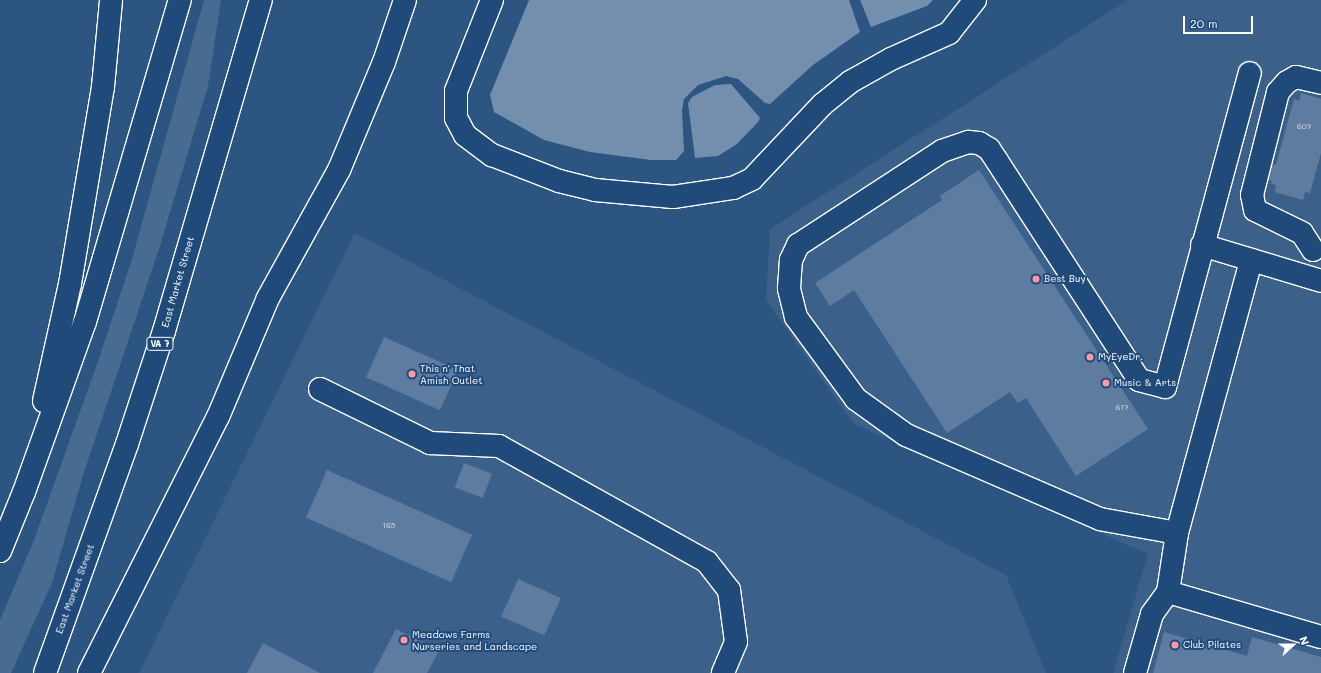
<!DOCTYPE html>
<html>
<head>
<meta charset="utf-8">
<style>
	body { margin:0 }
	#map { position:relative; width:1321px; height:673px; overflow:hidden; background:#2c5582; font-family:Mali,sans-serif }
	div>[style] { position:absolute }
	.built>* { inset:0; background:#3b618b }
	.green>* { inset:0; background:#486b92 }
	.water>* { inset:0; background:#748fad }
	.building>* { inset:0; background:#5e7c9f; transform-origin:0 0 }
	.roads { filter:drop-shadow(1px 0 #fff) drop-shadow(-1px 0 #fff) drop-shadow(0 1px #fff) drop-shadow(0 -1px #fff) }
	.minor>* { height:22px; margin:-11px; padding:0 11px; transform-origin:11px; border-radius:11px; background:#1f4a7a }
	.highway>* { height:22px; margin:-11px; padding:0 11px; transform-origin:11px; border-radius:11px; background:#1f4a7a }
	.dots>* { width:11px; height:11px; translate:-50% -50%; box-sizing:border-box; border:2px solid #1f4a7a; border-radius:50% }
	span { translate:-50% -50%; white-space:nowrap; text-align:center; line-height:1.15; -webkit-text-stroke:4px #1f4a7a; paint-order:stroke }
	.number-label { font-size:8px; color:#d7dee7 }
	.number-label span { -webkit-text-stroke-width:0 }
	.shield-label span { padding:1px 3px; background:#1f4a7a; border:1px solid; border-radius:3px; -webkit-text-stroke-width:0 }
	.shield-label { font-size:9px; color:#fff; font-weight:700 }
	.poi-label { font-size:10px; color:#fff }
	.left { translate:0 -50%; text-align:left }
	.street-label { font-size:10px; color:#fff }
	.north { position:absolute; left:1273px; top:625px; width:40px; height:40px; -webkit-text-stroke:3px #1f4a7a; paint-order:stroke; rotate:69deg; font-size:11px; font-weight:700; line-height:16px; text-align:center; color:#fff }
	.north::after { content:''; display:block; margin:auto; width:14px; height:18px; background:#fff; clip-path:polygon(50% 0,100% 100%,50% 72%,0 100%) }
	.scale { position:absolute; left:1183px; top:16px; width:70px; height:18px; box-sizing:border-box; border:2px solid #fff; border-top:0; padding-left:5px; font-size:12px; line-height:14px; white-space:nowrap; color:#fff; -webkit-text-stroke:3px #1f4a7a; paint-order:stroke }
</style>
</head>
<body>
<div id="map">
	<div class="built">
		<i style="clip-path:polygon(1128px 0,1321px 0,1321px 673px,1113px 673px,1148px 554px,854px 424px,766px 300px,770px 229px)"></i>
		<i style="clip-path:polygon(355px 233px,1006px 575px,1046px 673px,139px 673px)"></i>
	</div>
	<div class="green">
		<i style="clip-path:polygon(204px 0,221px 0,208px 86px,159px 249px,83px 475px,52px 583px,11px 673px,0 673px,0 620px,34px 540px,97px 364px,132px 259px)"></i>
	</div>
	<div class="water">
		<i style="clip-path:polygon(529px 0,849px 0,860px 32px,813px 65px,770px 104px,765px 103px,738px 79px,726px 76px,698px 85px,684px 99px,682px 110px,684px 151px,676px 160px,651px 160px,590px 152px,544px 140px,494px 112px,490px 95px)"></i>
		<i style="clip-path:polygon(860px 0,933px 0,927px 6px,871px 27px)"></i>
		<i style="clip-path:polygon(731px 84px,760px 118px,758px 122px,737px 144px,718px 156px,695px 158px,688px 103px,692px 97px,715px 85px)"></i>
	</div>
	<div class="building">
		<i style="clip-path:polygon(1301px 93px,1321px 99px,1321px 153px,1310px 193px,1305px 192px,1303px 200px,1275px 192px,1276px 185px,1271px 184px,1272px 181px,1251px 174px,1255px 159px,1276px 165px,1294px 99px,1299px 101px)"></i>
		<i style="clip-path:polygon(979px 170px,1148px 429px,1076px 476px,1026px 398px,1018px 403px,1010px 392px,947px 433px,854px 290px,830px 306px,815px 283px,942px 200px,940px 196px)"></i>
		<i style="left:384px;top:337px;width:81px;height:44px;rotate:24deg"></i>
		<i style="left:464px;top:463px;width:30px;height:26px;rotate:21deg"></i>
		<i style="left:327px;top:470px;width:159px;height:52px;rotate:24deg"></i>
		<i style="left:518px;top:579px;width:47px;height:41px;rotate:24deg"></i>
		<i style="clip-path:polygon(396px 629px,439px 651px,427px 673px,373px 673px)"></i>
		<i style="clip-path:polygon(1164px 632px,1247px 656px,1252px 637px,1321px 657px,1321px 673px,1153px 673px)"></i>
		<i style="clip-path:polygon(263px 643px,320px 673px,247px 673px)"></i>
	</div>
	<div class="roads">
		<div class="minor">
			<i style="left:492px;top:0;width:98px;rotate:111.6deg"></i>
			<i style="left:456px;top:91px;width:27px;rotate:90deg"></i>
			<i style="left:456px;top:118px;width:19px;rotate:62deg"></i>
			<i style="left:465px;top:135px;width:34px;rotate:37deg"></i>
			<i style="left:492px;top:155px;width:72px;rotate:21.2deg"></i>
			<i style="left:559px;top:181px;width:37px;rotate:14deg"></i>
			<i style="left:595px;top:190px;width:78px;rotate:5.1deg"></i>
			<i style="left:673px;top:197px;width:61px;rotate:-8.5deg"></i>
			<i style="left:733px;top:188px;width:21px;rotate:-25deg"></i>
			<i style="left:752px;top:179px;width:103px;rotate:-46.6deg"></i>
			<i style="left:823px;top:104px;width:35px;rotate:-39deg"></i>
			<i style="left:850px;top:82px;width:47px;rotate:-29.3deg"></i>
			<i style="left:891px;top:59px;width:64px;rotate:-24.1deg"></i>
			<i style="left:949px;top:33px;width:42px;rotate:-51.8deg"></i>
			<i style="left:1202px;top:245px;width:124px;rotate:16.8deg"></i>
			<i style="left:1313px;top:250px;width:20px;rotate:-123deg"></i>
			<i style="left:1302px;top:233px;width:52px;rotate:-153.9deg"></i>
			<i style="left:1255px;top:210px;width:15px;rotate:-101deg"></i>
			<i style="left:1252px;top:195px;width:106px;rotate:-75.8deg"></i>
			<i style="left:1278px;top:92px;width:13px;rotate:-48deg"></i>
			<i style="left:1287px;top:82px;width:10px;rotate:-29deg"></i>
			<i style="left:1296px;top:77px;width:26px;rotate:13deg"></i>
			<i style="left:320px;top:389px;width:123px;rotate:26.1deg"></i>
			<i style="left:430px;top:443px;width:69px;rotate:2.5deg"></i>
			<i style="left:499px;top:446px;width:238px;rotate:29.1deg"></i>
			<i style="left:707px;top:562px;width:36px;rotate:52deg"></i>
			<i style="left:729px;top:590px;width:52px;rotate:82.3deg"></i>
			<i style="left:736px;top:642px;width:34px;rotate:113deg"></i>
			<i style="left:1177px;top:533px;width:78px;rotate:-169.7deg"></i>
			<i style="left:1100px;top:519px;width:211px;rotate:-156.6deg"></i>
			<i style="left:906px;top:435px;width:62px;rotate:-144.2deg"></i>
			<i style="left:856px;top:399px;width:102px;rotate:-126.2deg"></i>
			<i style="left:796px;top:317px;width:30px;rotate:-104deg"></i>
			<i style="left:789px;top:288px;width:28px;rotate:-86deg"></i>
			<i style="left:791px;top:260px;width:17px;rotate:-65deg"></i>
			<i style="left:798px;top:245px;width:172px;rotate:-33.1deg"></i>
			<i style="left:942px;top:151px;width:28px;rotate:-19deg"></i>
			<i style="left:968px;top:142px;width:11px;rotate:5deg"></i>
			<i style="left:979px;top:143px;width:12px;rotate:31deg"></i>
			<i style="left:989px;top:149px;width:14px;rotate:56deg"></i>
			<i style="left:997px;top:161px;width:261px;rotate:57deg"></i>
			<i style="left:1139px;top:380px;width:27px;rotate:15deg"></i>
			<i style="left:1165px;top:387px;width:325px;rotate:-74.9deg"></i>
			<i style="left:1168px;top:592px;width:159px;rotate:16.4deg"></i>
			<i style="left:1135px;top:673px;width:61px;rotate:-73.9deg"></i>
			<i style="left:1152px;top:614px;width:27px;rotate:-54deg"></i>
			<i style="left:1168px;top:592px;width:60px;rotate:-81.3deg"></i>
			<i style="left:1177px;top:533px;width:283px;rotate:-74.8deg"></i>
		</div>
		<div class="highway">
			<i style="left:44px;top:401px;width:120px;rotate:-77.5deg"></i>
			<i style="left:70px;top:284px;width:200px;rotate:-80.5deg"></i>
			<i style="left:103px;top:87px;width:87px;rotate:-84.7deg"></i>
			<i style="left:0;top:551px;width:64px;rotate:-67.9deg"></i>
			<i style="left:24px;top:492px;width:181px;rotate:-70.3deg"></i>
			<i style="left:85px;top:322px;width:336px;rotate:-73.6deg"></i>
			<i style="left:45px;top:673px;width:243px;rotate:-70.3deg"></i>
			<i style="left:127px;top:444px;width:119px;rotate:-71.9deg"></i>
			<i style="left:164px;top:331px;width:345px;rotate:-73.7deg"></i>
			<i style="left:89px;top:673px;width:287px;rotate:-63.3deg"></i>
			<i style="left:218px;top:417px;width:129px;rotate:-67.2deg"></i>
			<i style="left:268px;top:298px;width:146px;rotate:-61deg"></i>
			<i style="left:339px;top:170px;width:117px;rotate:-67.4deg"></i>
			<i style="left:384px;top:62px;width:65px;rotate:-71.3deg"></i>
		</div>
	</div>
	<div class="dots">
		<i style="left:1036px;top:279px;background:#ff9aa2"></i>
		<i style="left:1090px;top:357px;background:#ff9aa2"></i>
		<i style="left:412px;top:374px;background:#ff9aa2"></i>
		<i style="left:1106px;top:383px;background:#ff9aa2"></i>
		<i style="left:404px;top:640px;background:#ff9aa2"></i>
		<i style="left:1175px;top:645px;background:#ff9aa2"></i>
	</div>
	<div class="number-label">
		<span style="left:1304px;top:127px">607</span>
		<span style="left:1122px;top:408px">617</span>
		<span style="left:389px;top:526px">165</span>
	</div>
	<div class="shield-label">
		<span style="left:160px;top:344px">VA 7</span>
	</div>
	<div class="poi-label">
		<span class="left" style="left:1044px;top:279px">Best Buy</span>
		<span class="left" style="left:1098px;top:357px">MyEyeDr.</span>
		<span class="left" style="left:420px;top:374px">This n' That<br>Amish Outlet</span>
		<span class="left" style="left:1114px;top:383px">Music &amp; Arts</span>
		<span class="left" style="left:412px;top:640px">Meadows Farms<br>Nurseries and Landscape</span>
		<span class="left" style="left:1183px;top:645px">Club Pilates</span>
	</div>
	<div class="street-label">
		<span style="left:178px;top:282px;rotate:-74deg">East Market Street</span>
		<span style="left:75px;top:589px;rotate:-70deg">East Market Street</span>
	</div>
	<div class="north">N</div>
	<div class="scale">20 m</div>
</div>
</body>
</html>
